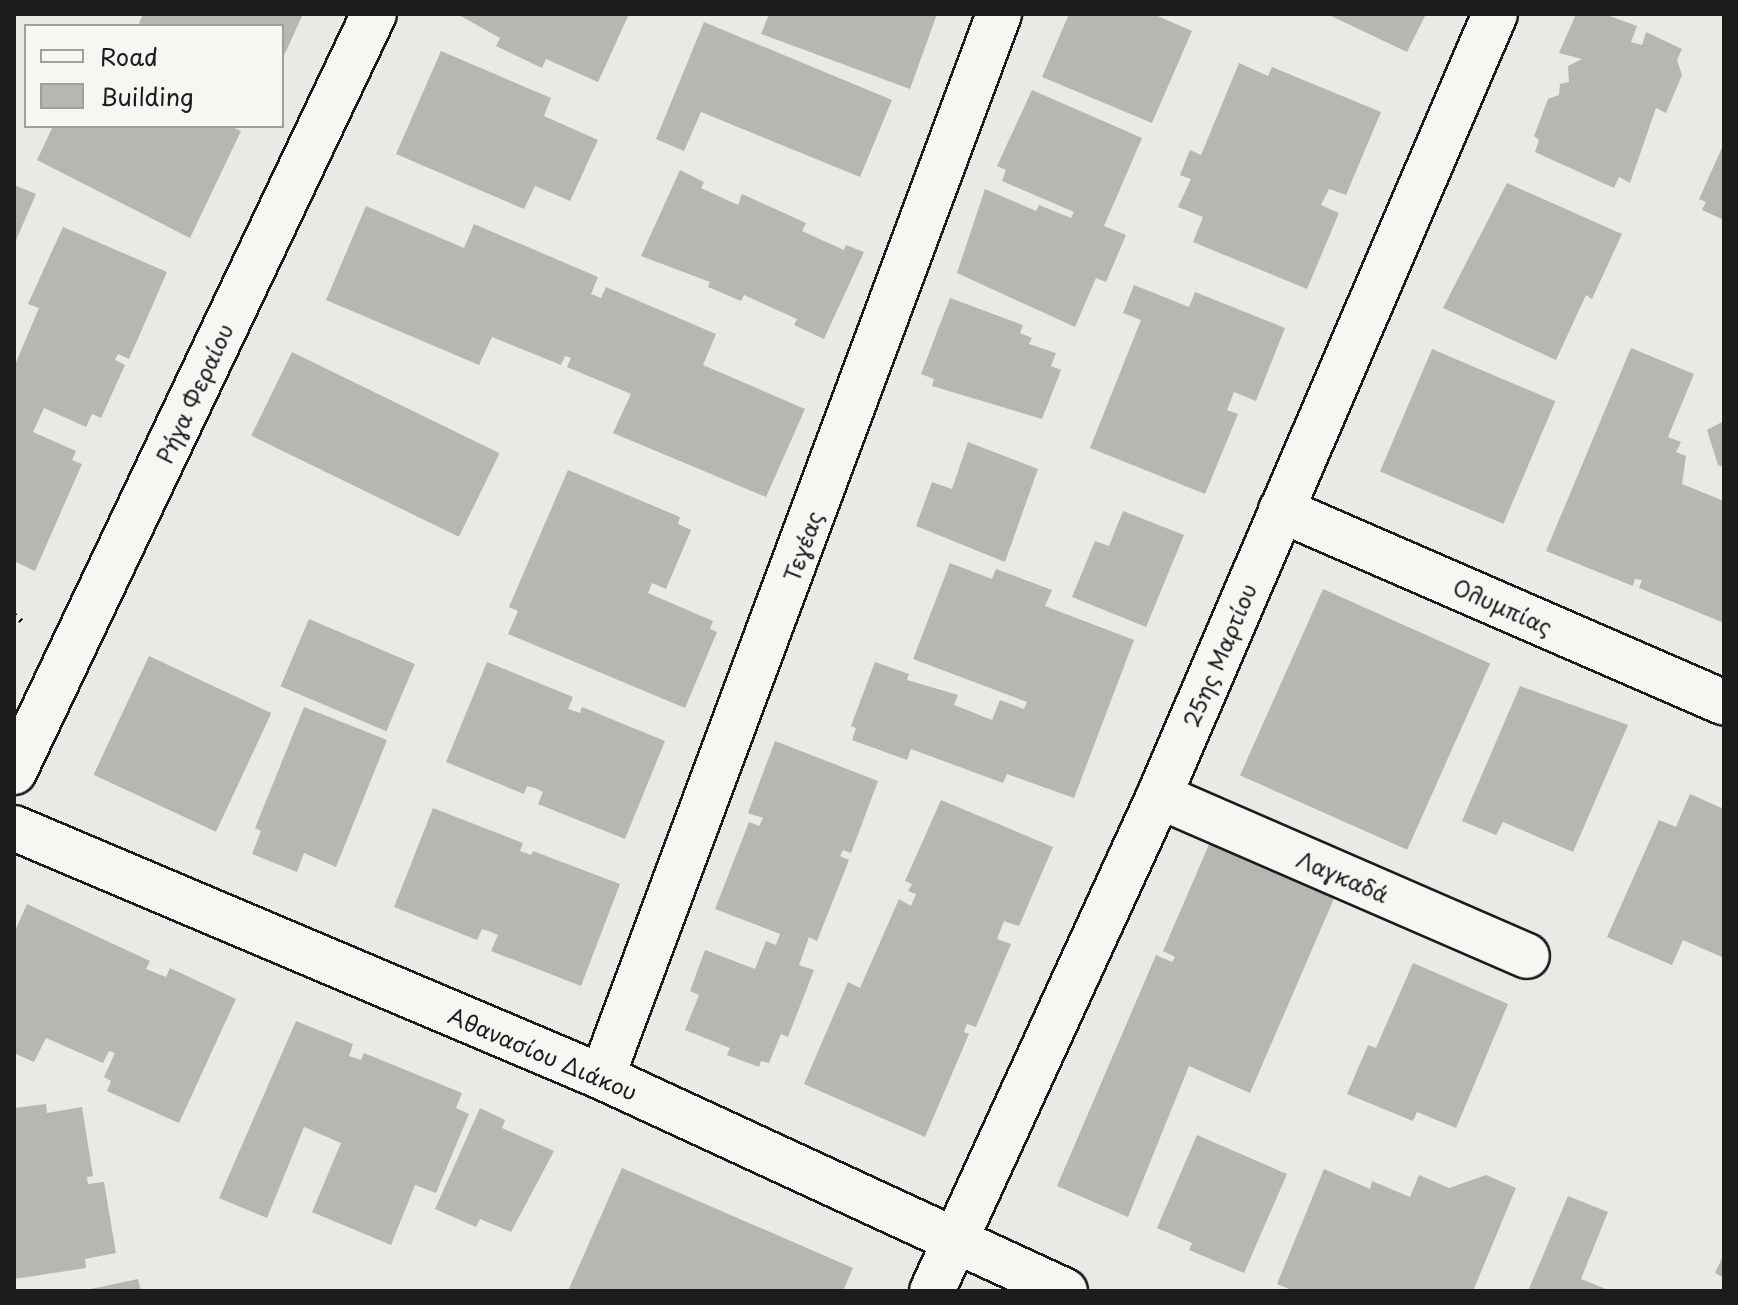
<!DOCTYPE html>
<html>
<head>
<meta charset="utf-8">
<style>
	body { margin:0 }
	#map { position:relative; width:1738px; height:1305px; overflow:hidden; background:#e9e9e5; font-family:"Playpen Sans",sans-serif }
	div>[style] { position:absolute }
	.building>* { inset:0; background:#b6b6b3; transform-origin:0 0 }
	.path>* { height:5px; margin-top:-2.5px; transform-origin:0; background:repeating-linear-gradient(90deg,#1c1c1c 0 2px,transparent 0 8px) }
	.roads { filter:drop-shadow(2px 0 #1c1c1c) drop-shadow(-2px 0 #1c1c1c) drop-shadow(0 2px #1c1c1c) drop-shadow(0 -2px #1c1c1c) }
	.minor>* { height:44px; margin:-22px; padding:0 22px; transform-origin:22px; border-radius:22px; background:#f6f6f2 }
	span { translate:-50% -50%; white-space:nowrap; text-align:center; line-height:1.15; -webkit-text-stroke:6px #f6f6f2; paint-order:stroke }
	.street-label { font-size:22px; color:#1c1c1c }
	.frame { position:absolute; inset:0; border:16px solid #1c1c1c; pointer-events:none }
	.legend { position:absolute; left:24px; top:24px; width:260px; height:104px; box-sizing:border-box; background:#f6f6f2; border:2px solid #9f9f9c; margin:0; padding:10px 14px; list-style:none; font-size:24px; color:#1c1c1c }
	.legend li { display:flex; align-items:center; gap:16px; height:40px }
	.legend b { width:40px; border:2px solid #9f9f9c }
</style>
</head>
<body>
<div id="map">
	<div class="building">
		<i style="clip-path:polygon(143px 14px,303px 14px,282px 60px,282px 26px,145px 26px,139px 23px)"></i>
		<i style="clip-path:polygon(457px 14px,629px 14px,598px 82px,546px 59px,542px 68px,496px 46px,500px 38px)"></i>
		<i style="clip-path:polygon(769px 14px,937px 14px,910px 89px,761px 34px)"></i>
		<i style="clip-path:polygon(1069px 14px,1153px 14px,1192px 31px,1152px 123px,1042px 77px)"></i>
		<i style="clip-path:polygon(1327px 14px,1426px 14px,1407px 52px)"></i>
		<i style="clip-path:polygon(1576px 14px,1604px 14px,1637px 26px,1631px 42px,1642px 45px,1646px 32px,1682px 49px,1677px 60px,1682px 75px,1666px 113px,1656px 108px,1630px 183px,1619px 177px,1614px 188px,1535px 152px,1539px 140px,1534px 136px,1548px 99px,1559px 95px,1560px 84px,1569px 82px,1568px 66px,1582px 59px,1559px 53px)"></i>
		<i style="clip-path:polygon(704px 22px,892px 100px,860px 177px,701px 112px,684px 151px,656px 139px)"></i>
		<i style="clip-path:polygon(441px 51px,551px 98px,544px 116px,598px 140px,570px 201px,535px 186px,524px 209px,396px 154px)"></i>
		<i style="clip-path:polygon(1239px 63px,1268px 76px,1272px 67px,1381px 112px,1346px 195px,1329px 189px,1321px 205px,1339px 213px,1307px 289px,1193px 242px,1203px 217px,1178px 207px,1191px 179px,1180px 175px,1190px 150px,1201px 155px)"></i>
		<i style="clip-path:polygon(1032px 90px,1142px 138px,1104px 226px,1126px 235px,1106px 282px,1096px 278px,1075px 327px,957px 273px,985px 189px,1036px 211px,1039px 205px,1071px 218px,1074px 212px,1002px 181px,1006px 170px,997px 166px)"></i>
		<i style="clip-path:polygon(53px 126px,230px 126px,241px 131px,190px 238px,37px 160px)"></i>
		<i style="clip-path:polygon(1724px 143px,1724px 220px,1702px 210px,1706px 202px,1699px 199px)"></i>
		<i style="clip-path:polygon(680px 170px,704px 182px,701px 188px,738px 205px,742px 194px,806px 223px,802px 231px,844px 250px,846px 245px,864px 252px,824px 339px,794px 325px,797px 319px,744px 295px,741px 301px,708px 287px,710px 282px,641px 256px)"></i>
		<i style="clip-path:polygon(1507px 183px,1622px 234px,1592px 299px,1586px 295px,1556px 360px,1443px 308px)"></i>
		<i style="clip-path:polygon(14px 185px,36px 194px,14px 245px)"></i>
		<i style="clip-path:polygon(366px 206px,464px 248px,474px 224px,598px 277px,591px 294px,601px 298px,606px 287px,716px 334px,703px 365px,805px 409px,766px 497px,613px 433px,631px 394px,567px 367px,571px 358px,565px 356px,561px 365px,492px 337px,479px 365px,326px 300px)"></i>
		<i style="clip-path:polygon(63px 227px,167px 272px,129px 359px,118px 354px,115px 360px,125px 365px,101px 418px,92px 414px,86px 427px,44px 408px,33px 432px,76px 451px,72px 460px,82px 464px,35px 571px,14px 561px,14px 367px,39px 308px,28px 304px)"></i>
		<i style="clip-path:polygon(1134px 285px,1189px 307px,1195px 292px,1285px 328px,1256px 401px,1234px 392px,1227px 410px,1238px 414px,1205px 494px,1090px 448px,1141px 320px,1123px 313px)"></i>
		<i style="clip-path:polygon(950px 298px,1023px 325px,1020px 333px,1032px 338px,1029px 344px,1056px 353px,1051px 366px,1061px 370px,1042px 419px,932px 386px,934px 379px,921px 374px)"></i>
		<i style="clip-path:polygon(1631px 348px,1694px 374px,1668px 437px,1681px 442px,1676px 452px,1686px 456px,1682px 484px,1724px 501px,1724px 623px,1639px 588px,1642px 580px,1635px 579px,1633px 586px,1546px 551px)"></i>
		<i style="left:1432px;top:349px;width:134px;height:133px;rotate:23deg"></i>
		<i style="left:292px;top:352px;width:231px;height:93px;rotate:26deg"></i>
		<i style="clip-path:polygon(1724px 421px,1724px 467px,1718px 465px,1707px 430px)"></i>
		<i style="clip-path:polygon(968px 442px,1038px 469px,1005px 562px,916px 526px,932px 482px,952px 489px)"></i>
		<i style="clip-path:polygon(568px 470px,680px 517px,678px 524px,691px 530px,666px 589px,652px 583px,648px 593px,713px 621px,710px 629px,717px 632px,685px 708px,508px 634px,518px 611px,509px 607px)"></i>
		<i style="clip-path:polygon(1123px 511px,1184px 535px,1146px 627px,1072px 597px,1095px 541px,1109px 546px)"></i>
		<i style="clip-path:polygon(950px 563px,992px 579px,996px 569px,1052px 590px,1045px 606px,1134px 640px,1074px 798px,1007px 774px,1003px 783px,911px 749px,907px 760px,852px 740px,856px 728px,851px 726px,875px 662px,909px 674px,907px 680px,958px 695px,954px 705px,992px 720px,1000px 700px,1024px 709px,1027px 702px,913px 659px)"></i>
		<i style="left:1323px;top:589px;width:183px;height:204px;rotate:24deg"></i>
		<i style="left:309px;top:619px;width:115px;height:73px;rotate:23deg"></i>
		<i style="left:149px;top:656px;width:135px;height:131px;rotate:25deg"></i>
		<i style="clip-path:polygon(487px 662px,573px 697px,568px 709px,580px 713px,582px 707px,665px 741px,625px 839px,538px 804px,543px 792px,535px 788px,527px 786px,524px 794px,446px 762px)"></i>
		<i style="clip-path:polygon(1520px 686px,1628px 725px,1573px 852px,1503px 822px,1496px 835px,1462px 821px)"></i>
		<i style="clip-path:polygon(304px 707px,387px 740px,336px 867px,304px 853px,297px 872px,252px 854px,261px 831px,255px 828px)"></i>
		<i style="clip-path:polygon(775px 741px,878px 781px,851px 853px,843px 850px,840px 856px,849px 860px,817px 941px,809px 937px,799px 965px,814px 970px,788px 1037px,781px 1034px,769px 1063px,761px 1061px,759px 1067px,727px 1055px,730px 1048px,685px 1030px,699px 995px,690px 991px,705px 950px,755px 969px,766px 941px,776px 945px,780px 934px,715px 909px,749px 822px,759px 826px,763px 818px,748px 813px)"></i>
		<i style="clip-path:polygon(1690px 794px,1724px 809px,1724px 958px,1683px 940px,1672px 965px,1607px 937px,1659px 820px,1676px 827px)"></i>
		<i style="clip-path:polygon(941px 800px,1053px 847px,1019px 926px,1004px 921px,997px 939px,1011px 944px,976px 1027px,967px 1024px,964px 1032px,969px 1034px,925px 1137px,804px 1084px,848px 982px,860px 988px,899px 899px,911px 906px,916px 894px,908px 891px,912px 884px,905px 881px)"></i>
		<i style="clip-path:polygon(433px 808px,523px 843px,520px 851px,531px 855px,533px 851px,620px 884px,581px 986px,491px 951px,498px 935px,489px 931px,482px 929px,477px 940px,394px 907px)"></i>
		<i style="clip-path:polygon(1211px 840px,1336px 894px,1250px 1093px,1189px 1066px,1128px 1217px,1057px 1186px,1156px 955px,1172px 962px,1175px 957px,1163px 951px)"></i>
		<i style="clip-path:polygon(27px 904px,150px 961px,146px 969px,166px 977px,170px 968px,236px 999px,179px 1123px,107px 1091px,111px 1081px,104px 1077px,115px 1053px,109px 1051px,103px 1063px,46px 1038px,34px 1062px,14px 1053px,14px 933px)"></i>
		<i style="clip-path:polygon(1413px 963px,1508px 1004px,1456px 1128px,1417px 1112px,1413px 1121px,1347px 1094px,1368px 1045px,1376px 1048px)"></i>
		<i style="clip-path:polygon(296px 1021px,353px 1044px,349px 1056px,361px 1060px,364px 1053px,462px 1093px,456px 1108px,469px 1114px,436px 1193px,415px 1185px,391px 1245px,312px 1212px,341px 1143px,304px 1127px,267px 1218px,219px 1198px)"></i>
		<i style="clip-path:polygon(46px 1104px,47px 1113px,82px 1107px,93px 1176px,87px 1177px,88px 1184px,104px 1182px,116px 1253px,85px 1259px,86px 1268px,14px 1279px,14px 1108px)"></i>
		<i style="clip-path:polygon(480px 1108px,505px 1120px,502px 1128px,554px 1151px,511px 1232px,480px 1219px,476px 1227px,435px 1209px)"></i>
		<i style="clip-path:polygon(1197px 1135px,1287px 1174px,1244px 1273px,1189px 1250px,1192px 1243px,1157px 1228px)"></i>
		<i style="clip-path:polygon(622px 1168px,853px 1268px,843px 1291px,568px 1291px)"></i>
		<i style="clip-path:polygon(1324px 1169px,1370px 1189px,1372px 1181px,1410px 1197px,1419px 1175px,1449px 1188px,1486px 1175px,1516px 1188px,1473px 1291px,1294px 1291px,1277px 1284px)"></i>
		<i style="clip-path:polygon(1568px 1196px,1608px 1212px,1581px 1279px,1611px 1291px,1528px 1291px)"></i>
		<i style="clip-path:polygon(1724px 1254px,1724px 1278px,1715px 1273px)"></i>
		<i style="clip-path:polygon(138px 1279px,141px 1291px,86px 1291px,86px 1290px)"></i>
	</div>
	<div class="path">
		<i style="left:14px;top:614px;width:13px;rotate:42deg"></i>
	</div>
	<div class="roads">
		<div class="minor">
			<i style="left:1281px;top:510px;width:483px;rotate:23.5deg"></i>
			<i style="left:14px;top:772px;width:839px;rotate:-64.6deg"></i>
			<i style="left:1159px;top:796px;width:401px;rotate:23.5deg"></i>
			<i style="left:14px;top:828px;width:639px;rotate:22.95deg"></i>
			<i style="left:602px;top:1077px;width:510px;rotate:24.81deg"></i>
			<i style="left:602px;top:1077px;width:1135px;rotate:-69.52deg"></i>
			<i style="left:932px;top:1291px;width:545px;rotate:-65.36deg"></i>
			<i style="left:1159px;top:796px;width:851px;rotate:-66.75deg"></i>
		</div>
	</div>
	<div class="street-label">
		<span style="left:194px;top:393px;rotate:-65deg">Ρήγα Φεραίου</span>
		<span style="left:802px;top:546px;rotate:-70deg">Τεγέας</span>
		<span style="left:1503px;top:606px;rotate:24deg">Ολυμπίας</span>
		<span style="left:1219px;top:655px;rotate:-67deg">25ης Μαρτίου</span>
		<span style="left:1343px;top:876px;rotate:23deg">Λαγκαδά</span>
		<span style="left:543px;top:1053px;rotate:23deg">Αθανασίου Διάκου</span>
	</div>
	<div class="frame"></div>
	<ul class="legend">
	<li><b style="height:10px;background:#f6f6f2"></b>Road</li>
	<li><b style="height:22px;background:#b6b6b3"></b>Building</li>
	</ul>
</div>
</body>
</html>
